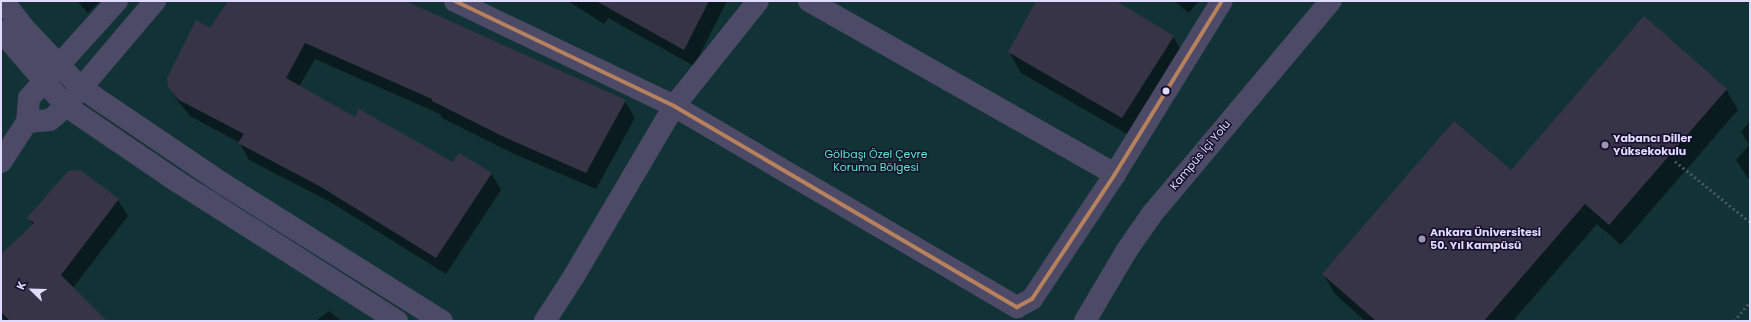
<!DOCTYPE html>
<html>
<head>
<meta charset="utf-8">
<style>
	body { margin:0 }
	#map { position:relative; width:1751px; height:322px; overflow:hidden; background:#191626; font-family:Poppins,sans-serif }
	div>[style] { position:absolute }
	.green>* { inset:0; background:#123335; transform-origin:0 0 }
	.shadow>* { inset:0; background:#0007 }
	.building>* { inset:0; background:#383447 }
	.path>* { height:2.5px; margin-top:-1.25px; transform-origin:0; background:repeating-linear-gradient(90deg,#465567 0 2px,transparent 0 5px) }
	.minor>* { height:22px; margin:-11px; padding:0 11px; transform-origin:11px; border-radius:11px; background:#4c4a67 }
	.bus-1>* { height:4px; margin:-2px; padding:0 2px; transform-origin:2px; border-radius:2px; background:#b6815c }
	.dots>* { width:11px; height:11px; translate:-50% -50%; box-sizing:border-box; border:2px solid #150f2d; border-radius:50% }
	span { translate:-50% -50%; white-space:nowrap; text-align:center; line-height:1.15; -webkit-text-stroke:3px #150f2d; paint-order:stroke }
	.poi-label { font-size:11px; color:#e0dbff; font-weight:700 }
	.left { translate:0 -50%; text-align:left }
	.park-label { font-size:11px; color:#5ceac8 }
	.street-label { font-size:11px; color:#e0dbff }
	.frame { position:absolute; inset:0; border:2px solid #e0dbff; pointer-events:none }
	.north { position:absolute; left:12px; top:270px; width:40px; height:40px; -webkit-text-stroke:3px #150f2d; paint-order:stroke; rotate:293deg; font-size:11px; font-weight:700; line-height:16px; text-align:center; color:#e0dbff }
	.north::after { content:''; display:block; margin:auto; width:14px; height:18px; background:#e0dbff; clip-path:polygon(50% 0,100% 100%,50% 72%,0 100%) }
</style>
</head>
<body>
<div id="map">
	<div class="green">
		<i style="left:1px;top:1px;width:1749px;height:320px"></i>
	</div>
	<div class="shadow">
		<i style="clip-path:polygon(77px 1px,100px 1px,88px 13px)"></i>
		<i style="clip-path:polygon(229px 1px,402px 1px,625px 101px,635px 118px,596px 189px,512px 153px,442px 118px,440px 114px,315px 59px,299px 87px,356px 119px,454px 164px,491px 173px,501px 190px,446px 274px,332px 203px,249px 160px,240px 143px,190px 116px,179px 103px,169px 86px)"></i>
		<i style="clip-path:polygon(568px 1px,727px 1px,694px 66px,608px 18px,604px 24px)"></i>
		<i style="clip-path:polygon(1037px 1px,1114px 1px,1173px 36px,1185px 57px,1134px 138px,1021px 73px,1009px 52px)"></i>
		<i style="clip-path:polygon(1174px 1px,1198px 1px,1189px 13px)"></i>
		<i style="clip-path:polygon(1726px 89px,1738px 110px,1621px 245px,1597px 224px,1513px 321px,1365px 321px,1335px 294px,1323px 274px,1511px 171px)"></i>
		<i style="clip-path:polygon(1750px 121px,1750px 181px,1736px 160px,1749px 145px,1741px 132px)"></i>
		<i style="clip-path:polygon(80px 171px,118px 200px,128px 216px,73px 288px,104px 321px,5px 321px,1px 317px,1px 255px,33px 225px,29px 218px)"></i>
		<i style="clip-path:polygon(329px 311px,342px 321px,316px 321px)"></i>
	</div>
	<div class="building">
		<i style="clip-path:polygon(228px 1px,405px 1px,626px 100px,586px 173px,502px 136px,432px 101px,432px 99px,305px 43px,286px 78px,355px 117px,359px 109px,453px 162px,459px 153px,492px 173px,436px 258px,321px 187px,238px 143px,244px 134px,179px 100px,168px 87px,167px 78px,196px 20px,210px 28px)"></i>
		<i style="clip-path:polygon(596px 1px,709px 1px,684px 50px)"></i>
		<i style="clip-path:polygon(1036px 1px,1116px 1px,1174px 36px,1122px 118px,1008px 52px)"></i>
		<i style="clip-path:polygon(1644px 16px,1727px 89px,1609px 225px,1585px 204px,1484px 321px,1376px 321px,1322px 274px,1454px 121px,1511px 170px)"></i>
		<i style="clip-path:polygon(80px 170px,119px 199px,61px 275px,107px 321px,10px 321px,1px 312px,1px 254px,34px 223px,27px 218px,68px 171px)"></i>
	</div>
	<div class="path">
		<i style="left:1675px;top:161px;width:97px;rotate:39.1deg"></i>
		<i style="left:1734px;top:321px;width:25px;rotate:-50deg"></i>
	</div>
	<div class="minor">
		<i style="left:3px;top:1px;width:34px;rotate:52deg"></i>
		<i style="left:24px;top:28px;width:81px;rotate:46.5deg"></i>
		<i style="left:80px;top:87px;width:175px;rotate:34.1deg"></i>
		<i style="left:225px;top:185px;width:256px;rotate:32.1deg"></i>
		<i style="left:455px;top:1px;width:243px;rotate:25.6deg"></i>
		<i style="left:674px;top:106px;width:398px;rotate:30.4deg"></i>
		<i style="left:1017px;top:307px;width:17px;rotate:-28deg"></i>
		<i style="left:1032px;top:299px;width:150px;rotate:-56.4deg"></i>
		<i style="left:1115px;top:174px;width:203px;rotate:-58.3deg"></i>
		<i style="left:809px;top:1px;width:352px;rotate:29.5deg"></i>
		<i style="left:1px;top:31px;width:99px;rotate:49.1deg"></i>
		<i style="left:66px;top:106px;width:132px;rotate:34.2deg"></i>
		<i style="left:175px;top:180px;width:263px;rotate:32.4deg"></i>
		<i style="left:27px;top:122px;width:23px;rotate:-5deg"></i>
		<i style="left:50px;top:120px;width:21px;rotate:-41deg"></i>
		<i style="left:66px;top:106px;width:138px;rotate:-49.7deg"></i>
		<i style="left:1px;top:162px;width:48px;rotate:-57deg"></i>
		<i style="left:27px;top:122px;width:24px;rotate:-85deg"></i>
		<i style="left:29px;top:98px;width:131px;rotate:-47.8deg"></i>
		<i style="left:545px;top:321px;width:54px;rotate:-57.2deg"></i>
		<i style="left:574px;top:276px;width:197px;rotate:-59.5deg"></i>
		<i style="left:674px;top:106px;width:134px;rotate:-51.3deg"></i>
		<i style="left:1085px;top:321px;width:82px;rotate:-59.4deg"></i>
		<i style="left:1127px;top:250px;width:44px;rotate:-55.2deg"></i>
		<i style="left:1152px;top:214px;width:278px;rotate:-50deg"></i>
	</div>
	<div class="bus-1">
		<i style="left:455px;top:1px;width:243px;rotate:25.6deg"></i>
		<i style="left:674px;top:106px;width:398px;rotate:30.4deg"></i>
		<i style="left:1017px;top:307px;width:17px;rotate:-28deg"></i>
		<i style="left:1032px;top:299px;width:150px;rotate:-56.4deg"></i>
		<i style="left:1115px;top:174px;width:203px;rotate:-58.3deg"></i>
	</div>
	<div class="dots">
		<i style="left:1166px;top:91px;background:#e0dbff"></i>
		<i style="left:1605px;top:145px;background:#9a96b3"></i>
		<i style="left:1422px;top:239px;background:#9a96b3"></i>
	</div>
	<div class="poi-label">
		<span class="left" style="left:1613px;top:145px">Yabancı Diller<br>Yüksekokulu</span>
		<span class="left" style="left:1430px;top:239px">Ankara Üniversitesi<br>50. Yıl Kampüsü</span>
	</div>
	<div class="park-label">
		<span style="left:876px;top:161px">Gölbaşı Özel Çevre<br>Koruma Bölgesi</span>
	</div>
	<div class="street-label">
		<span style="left:1200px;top:155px;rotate:-50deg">Kampüs İçi Yolu</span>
	</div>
	<div class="frame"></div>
	<div class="north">K</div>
</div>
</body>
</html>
